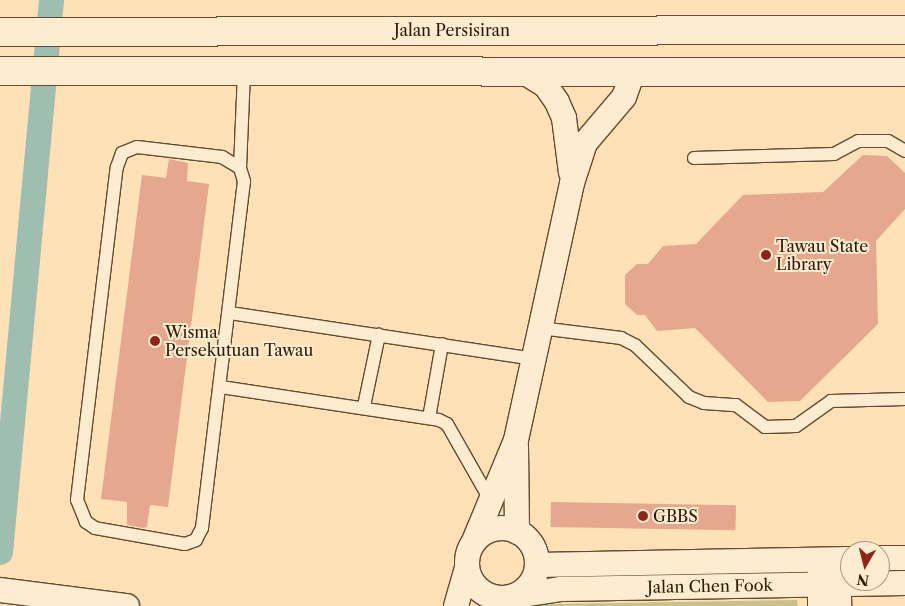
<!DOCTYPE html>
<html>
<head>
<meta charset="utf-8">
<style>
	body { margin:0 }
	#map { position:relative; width:905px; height:606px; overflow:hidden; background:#fee1b6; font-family:"Libre Caslon Text",serif }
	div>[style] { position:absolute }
	.green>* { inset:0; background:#c8c188 }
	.canal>* { height:25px; margin:-12.5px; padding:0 12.5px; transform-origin:12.5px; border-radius:12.5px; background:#a0bdb1 }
	.building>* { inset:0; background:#e5a78e; transform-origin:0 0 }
	.roads { filter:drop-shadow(1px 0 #624b2f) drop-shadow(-1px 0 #624b2f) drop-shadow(0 1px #624b2f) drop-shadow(0 -1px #624b2f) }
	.lane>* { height:12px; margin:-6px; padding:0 6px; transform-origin:6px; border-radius:6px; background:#feecd0 }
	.street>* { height:24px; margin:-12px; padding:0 12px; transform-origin:12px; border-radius:12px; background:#feecd0 }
	.street>.ring { margin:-12px; padding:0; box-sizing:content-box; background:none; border:24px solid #feecd0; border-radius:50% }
	.secondary>* { height:28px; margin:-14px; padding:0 14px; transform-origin:14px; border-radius:14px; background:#feecd0 }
	.dots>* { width:14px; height:14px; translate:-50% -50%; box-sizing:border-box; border:2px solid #feecd0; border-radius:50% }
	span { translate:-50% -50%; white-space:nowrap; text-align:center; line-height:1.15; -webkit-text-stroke:4px #feecd0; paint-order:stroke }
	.street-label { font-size:16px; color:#2e1902 }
	.poi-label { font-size:16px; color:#2e1902 }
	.left { translate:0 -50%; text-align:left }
	.north { position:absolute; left:840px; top:541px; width:50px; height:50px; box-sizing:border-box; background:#feecd0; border:1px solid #ab987e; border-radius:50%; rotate:188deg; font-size:14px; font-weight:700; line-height:20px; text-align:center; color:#2e1902 }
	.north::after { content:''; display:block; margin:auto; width:18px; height:22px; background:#8f2418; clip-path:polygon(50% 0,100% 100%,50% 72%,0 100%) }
</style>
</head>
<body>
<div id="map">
	<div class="green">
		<i style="clip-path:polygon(797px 600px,798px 606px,497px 606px,497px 605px)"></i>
	</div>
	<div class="canal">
		<i style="left:0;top:552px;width:554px;rotate:-84.72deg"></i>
	</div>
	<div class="building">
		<i style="clip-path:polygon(863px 155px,887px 156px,905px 173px,905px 209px,876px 241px,878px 324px,800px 401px,768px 402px,695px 328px,657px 331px,645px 315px,637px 315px,625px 304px,625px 275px,637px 264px,648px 264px,663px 246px,696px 244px,743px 195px,823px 192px)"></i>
		<i style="clip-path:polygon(169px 159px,188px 163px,187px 181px,209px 184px,168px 507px,150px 505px,147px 527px,143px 528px,127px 525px,127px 502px,101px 499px,142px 175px,166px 178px)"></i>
		<i style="left:551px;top:502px;width:185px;height:25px;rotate:1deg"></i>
	</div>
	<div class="roads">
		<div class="lane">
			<i style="left:137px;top:147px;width:86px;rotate:6.7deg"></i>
			<i style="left:222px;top:157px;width:21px;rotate:31deg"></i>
			<i style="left:240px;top:168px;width:14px;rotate:73deg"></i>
			<i style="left:244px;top:181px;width:350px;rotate:96.9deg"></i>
			<i style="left:202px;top:528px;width:13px;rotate:117deg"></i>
			<i style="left:196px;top:540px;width:12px;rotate:160deg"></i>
			<i style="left:185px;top:544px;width:91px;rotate:-169.9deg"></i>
			<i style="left:95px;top:528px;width:11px;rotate:-146deg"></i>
			<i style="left:86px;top:522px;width:24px;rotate:-112deg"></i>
			<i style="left:77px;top:500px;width:335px;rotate:-83.2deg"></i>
			<i style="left:117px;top:167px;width:15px;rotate:-70deg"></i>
			<i style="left:122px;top:153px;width:16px;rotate:-22deg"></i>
			<i style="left:694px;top:158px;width:140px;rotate:-1.6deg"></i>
			<i style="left:834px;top:154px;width:27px;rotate:-28deg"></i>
			<i style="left:858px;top:141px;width:30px"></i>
			<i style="left:888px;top:141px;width:20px;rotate:30deg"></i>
			<i style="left:240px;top:168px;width:96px;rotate:-87.6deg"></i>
			<i style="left:230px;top:313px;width:306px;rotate:8.6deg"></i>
			<i style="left:540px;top:328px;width:82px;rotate:7deg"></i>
			<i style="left:621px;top:338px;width:16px;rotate:27deg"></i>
			<i style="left:635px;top:345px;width:75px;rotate:43.9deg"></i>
			<i style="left:689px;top:397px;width:16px;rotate:22deg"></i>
			<i style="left:704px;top:403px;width:32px;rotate:4deg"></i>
			<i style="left:736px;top:405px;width:36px;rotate:37deg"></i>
			<i style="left:765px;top:427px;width:31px;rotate:-2deg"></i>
			<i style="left:796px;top:426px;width:43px;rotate:-35.5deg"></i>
			<i style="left:831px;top:401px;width:74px;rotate:-1.5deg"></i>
			<i style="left:221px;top:387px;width:220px;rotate:8.6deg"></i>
			<i style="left:439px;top:420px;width:9px;rotate:27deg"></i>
			<i style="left:447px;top:424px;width:85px;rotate:60.4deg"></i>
			<i style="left:364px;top:406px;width:73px;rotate:-78.1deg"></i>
			<i style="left:429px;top:418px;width:75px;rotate:-80deg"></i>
		</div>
		<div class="street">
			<i style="left:524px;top:72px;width:26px;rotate:32deg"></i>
			<i style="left:546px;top:86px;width:19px;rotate:55deg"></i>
			<i style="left:557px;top:102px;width:17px;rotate:66deg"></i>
			<i style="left:564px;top:118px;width:55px;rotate:82.7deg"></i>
			<i style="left:516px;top:447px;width:85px;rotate:89.3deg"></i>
			<i class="ring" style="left:467px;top:528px;width:46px;height:46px"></i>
			<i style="left:474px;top:541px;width:109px;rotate:-67.4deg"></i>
			<i style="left:516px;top:440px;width:263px;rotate:-77.7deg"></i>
			<i style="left:572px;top:183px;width:42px;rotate:-72deg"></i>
			<i style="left:585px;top:143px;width:60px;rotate:-49.7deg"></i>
			<i style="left:624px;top:97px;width:27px;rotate:-70deg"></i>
			<i style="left:880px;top:558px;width:25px"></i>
			<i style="left:537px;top:565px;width:313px;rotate:-1.1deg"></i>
			<i style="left:820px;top:568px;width:38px;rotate:90deg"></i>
			<i style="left:838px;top:568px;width:38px;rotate:88deg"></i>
			<i style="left:0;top:590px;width:128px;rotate:7.2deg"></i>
			<i style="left:456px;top:606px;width:40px;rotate:-74deg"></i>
			<i style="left:501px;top:606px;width:18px;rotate:-34deg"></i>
			<i style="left:516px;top:596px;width:46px;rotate:-8.8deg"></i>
			<i style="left:561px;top:589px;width:344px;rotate:-1deg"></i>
		</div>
		<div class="secondary">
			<i style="left:0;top:32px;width:905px;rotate:-0.13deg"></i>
			<i style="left:0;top:71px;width:905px;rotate:0.06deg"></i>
		</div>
	</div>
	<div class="dots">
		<i style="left:766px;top:255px;background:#8f2418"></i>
		<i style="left:155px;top:341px;background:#8f2418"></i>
		<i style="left:643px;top:516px;background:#8f2418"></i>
	</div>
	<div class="street-label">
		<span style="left:452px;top:30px">Jalan Persisiran</span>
		<span style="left:710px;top:586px;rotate:-1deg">Jalan Chen Fook</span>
	</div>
	<div class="poi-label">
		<span class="left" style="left:776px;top:255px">Tawau State<br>Library</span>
		<span class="left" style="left:165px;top:341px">Wisma<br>Persekutuan Tawau</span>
		<span class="left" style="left:653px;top:516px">GBBS</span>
	</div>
	<div class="north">N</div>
</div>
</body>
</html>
